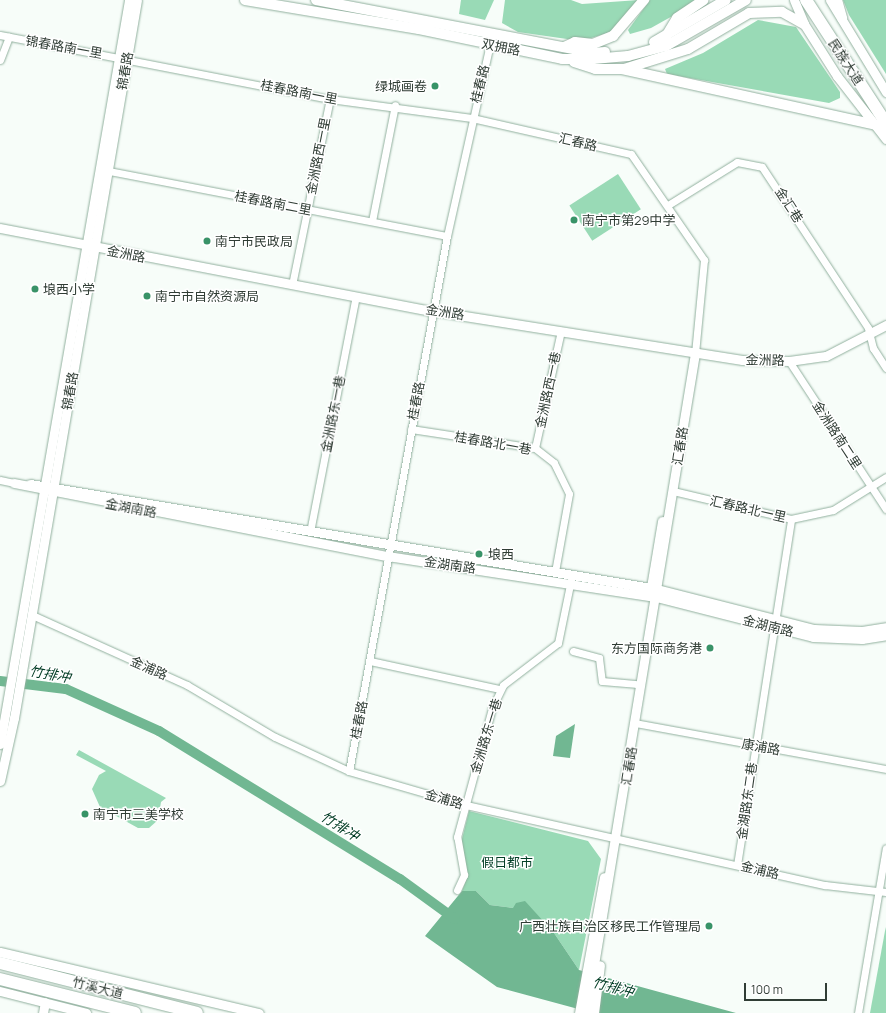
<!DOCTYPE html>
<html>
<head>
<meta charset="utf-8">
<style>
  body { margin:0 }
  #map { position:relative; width:886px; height:1013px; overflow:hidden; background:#f7fdf9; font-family:Manrope,"Noto Sans SC",sans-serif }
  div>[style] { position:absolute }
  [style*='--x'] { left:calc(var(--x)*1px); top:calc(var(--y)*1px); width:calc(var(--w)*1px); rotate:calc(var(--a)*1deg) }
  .green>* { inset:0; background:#99dab6; transform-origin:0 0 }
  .water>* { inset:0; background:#71b792 }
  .river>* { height:10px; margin:-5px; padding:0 5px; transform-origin:5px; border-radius:5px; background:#71b792 }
  .roads { filter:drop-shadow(0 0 1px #91b09e) drop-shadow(0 0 1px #91b09e) }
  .street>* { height:7px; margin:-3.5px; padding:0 3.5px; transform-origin:3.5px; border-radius:3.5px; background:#fff }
  .secondary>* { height:9px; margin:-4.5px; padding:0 4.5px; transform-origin:4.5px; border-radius:4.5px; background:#fff }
  .primary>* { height:10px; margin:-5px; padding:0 5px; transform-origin:5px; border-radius:5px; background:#fff }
  .highway>* { height:12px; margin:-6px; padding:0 6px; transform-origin:6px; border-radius:6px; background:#fff }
  .dots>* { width:11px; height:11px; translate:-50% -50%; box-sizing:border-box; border:2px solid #fff; border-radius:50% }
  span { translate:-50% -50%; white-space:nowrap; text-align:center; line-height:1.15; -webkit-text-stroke:3px #fff; paint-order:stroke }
  .street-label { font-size:13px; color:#303d35 }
  .poi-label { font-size:13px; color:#303d35 }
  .right { translate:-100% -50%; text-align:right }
  .left { translate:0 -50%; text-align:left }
  .park-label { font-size:13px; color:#033f27 }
  .water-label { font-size:14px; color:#003c24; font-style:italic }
  .scale { position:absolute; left:744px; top:983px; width:83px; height:18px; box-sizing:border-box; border:2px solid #303d35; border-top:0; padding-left:5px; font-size:12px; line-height:14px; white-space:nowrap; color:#303d35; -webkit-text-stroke:3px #fff; paint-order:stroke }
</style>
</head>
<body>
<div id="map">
  <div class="green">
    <i style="clip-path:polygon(461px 0,494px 0,485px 20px,459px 14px)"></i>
    <i style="clip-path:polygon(505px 0,571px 0,582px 4px,639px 0,611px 32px,581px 41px,518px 32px,502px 23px)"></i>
    <i style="clip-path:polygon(650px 0,701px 0,651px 28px,630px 34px,628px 30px)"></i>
    <i style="clip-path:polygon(843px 0,886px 0,886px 74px,849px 15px)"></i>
    <i style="clip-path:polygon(758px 20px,796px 27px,840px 92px,840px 98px,829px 103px,667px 74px,665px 69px,703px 53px)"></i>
    <i style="left:618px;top:174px;width:42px;height:58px;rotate:57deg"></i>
    <i style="clip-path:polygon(79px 750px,166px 798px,161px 802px,158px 820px,149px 828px,138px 828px,100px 807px,92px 789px,99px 775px,106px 771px,76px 755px)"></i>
    <i style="clip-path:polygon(469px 811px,588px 841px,601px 859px,579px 970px,554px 933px,513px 908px,490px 905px,476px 891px,462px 891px,467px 877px,461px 843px)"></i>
    <i style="clip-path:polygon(886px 927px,886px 1013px,870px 1013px,885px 931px)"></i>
  </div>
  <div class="water">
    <i style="clip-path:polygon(575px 724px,570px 758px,553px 756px,556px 736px)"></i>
    <i style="clip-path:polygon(462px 891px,476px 891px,490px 905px,513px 908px,516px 903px,525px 901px,554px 933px,579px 970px,736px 1013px,593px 1013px,497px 987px,425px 936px)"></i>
  </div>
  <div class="river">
    <i style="--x:0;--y:681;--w:66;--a:6.9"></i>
    <i style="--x:66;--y:689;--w:102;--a:24.3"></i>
    <i style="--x:159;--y:731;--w:283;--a:31.6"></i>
    <i style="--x:400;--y:879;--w:68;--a:36"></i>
  </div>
  <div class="roads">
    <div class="street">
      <i style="--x:0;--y:35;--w:336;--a:11"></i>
      <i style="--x:330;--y:99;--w:143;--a:7.6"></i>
      <i style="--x:472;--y:118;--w:163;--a:12.8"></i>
      <i style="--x:631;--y:154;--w:129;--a:55.4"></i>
      <i style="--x:704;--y:260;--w:93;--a:95.5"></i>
      <i style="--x:0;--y:60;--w:25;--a:-69"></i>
      <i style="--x:104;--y:170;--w:349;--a:10.9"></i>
      <i style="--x:668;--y:205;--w:81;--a:-31.9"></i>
      <i style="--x:737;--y:162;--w:25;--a:11"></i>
      <i style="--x:762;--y:167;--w:193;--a:56.6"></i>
      <i style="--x:868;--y:328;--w:21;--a:76"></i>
      <i style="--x:873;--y:348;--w:24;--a:57"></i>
      <i style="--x:372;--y:221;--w:118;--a:-78.8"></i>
      <i style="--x:292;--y:285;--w:190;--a:-78.5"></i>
      <i style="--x:789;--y:361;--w:177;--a:56.8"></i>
      <i style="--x:411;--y:429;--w:125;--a:8.7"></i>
      <i style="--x:535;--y:448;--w:24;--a:38"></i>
      <i style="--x:554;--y:463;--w:34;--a:64"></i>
      <i style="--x:569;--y:494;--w:79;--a:100.2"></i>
      <i style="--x:535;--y:448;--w:120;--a:-77.5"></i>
      <i style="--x:0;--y:480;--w:14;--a:12"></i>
      <i style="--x:673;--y:491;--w:121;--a:13.3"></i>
      <i style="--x:791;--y:519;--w:43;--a:-12.1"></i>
      <i style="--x:833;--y:510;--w:62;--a:-31.9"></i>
      <i style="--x:310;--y:532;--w:240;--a:-79"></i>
      <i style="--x:32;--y:615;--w:170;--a:24.3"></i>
      <i style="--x:187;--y:685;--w:102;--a:30.6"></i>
      <i style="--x:275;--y:737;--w:81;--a:24.7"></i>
      <i style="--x:349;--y:771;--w:122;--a:16.2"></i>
      <i style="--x:466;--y:805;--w:368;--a:12.6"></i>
      <i style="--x:825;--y:885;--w:61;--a:6.5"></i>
      <i style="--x:573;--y:651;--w:27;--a:15"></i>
      <i style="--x:599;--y:658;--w:23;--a:83"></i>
      <i style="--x:602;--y:681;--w:33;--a:5"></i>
      <i style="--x:370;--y:661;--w:133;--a:12.2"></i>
      <i style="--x:635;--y:723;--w:255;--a:10.4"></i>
      <i style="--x:349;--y:771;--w:544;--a:-79.62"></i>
      <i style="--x:447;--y:236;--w:202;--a:-77.4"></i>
      <i style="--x:737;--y:865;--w:350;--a:-81.1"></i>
      <i style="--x:457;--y:890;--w:17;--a:-65"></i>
      <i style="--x:464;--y:875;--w:39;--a:-100"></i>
      <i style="--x:457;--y:837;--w:134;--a:-74.8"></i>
      <i style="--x:492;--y:708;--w:25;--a:-64"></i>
      <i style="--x:503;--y:685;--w:69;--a:-37.4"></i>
      <i style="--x:558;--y:643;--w:69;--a:-78.4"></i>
      <i style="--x:858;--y:1013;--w:167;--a:-80.4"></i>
    </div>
    <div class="secondary">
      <i style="--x:794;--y:0;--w:26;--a:67"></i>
      <i style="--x:804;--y:24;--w:62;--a:57.6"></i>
      <i style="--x:837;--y:76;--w:80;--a:52.1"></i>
      <i style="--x:830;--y:0;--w:108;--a:58.7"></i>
      <i style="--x:0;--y:228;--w:441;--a:10.9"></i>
      <i style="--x:433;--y:311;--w:313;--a:9"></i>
      <i style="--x:742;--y:360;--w:47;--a:1.2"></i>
      <i style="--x:789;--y:361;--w:37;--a:-8"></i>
      <i style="--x:826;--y:356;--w:68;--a:-27.3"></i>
      <i style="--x:14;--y:483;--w:380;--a:11.1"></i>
      <i style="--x:387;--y:556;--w:272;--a:8.7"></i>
      <i style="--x:656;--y:597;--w:162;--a:14.3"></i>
      <i style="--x:813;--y:637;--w:49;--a:2.3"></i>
      <i style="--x:862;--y:639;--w:24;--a:-9"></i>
      <i style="--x:30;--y:484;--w:636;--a:9.51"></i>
      <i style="--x:657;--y:589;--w:162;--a:14.3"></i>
      <i style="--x:814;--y:629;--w:48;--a:2.4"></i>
      <i style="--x:862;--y:631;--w:24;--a:-9"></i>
      <i style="--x:650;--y:593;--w:73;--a:-80.5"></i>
      <i style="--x:0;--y:744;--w:755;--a:-80.16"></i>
      <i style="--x:0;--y:781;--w:65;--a:-77.5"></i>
      <i style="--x:14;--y:718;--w:728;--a:-80.28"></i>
      <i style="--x:0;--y:952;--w:266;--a:13.3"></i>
      <i style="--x:0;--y:991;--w:89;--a:14.3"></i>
      <i style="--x:43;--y:1013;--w:11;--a:-80"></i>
      <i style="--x:579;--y:1013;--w:138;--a:-79.6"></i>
      <i style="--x:586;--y:1013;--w:669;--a:-80.62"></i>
      <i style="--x:594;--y:1013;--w:48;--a:-82.9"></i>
    </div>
    <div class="primary">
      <i style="--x:245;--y:0;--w:176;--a:9.5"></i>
      <i style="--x:419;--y:29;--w:146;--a:11.8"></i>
      <i style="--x:562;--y:59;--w:31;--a:0"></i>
      <i style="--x:593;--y:59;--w:35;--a:-5"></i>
      <i style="--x:628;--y:56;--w:39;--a:-15"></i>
      <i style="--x:666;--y:46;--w:92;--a:-29.9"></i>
      <i style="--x:316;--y:0;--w:282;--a:10.8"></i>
      <i style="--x:593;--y:53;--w:12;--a:-5"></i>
      <i style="--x:837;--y:0;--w:19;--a:74"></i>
      <i style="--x:665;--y:38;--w:23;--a:-59"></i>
      <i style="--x:677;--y:18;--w:32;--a:-34"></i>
      <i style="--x:654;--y:42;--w:83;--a:-30.3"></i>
      <i style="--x:564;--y:47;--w:12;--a:-24"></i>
      <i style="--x:575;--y:42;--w:18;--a:6"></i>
      <i style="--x:593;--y:44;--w:22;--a:-22"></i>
      <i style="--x:613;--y:36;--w:48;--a:-49.3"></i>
      <i style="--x:574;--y:62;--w:22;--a:18"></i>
      <i style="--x:595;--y:69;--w:27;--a:0"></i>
      <i style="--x:622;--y:69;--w:261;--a:12.4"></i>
      <i style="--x:877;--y:125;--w:11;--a:38"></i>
      <i style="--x:624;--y:69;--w:67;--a:-17.4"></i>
      <i style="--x:688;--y:49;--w:71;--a:-30.5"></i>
      <i style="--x:749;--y:13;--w:33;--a:-2"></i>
      <i style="--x:782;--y:12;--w:25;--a:29"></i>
    </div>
    <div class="highway">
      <i style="--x:806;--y:0;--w:147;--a:57"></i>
      <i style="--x:0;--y:963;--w:203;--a:14.2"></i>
      <i style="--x:0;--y:979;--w:139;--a:14.1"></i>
    </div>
  </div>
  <div class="dots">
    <i style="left:435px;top:86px;background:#399368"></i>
    <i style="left:574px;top:220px;background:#399368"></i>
    <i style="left:207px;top:241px;background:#399368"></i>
    <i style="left:35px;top:289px;background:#399368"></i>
    <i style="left:147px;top:296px;background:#399368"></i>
    <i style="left:479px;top:554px;background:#399368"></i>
    <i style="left:710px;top:648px;background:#399368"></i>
    <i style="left:85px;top:814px;background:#399368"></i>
    <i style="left:709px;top:926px;background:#399368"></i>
  </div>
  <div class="street-label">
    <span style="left:64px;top:47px;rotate:10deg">锦春路南一里</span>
    <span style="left:501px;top:47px;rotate:11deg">双拥路</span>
    <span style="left:846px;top:62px;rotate:57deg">民族大道</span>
    <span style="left:125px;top:71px;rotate:-80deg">锦春路</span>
    <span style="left:480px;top:84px;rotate:-76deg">桂春路</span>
    <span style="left:299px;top:92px;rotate:11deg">桂春路南一里</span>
    <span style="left:578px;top:142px;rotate:13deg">汇春路</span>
    <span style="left:318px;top:156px;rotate:-79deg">金洲路西一里</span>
    <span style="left:273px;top:203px;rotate:11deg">桂春路南二里</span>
    <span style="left:789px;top:205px;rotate:57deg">金汇巷</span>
    <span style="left:126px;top:254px;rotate:11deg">金洲路</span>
    <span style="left:445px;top:312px;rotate:9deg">金洲路</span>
    <span style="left:765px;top:360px;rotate:1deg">金洲路</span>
    <span style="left:548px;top:390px;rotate:-78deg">金洲路西一巷</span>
    <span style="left:70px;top:391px;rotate:-80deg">锦春路</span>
    <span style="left:416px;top:401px;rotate:-79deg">桂春路</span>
    <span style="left:333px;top:414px;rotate:-79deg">金洲路东一巷</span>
    <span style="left:837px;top:435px;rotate:57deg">金洲路南二里</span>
    <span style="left:493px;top:443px;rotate:10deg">桂春路北一巷</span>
    <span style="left:680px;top:446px;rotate:-81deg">汇春路</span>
    <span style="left:131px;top:508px;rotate:11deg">金湖南路</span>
    <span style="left:748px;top:509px;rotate:13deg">汇春路北一里</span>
    <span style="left:450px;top:565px;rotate:8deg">金湖南路</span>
    <span style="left:768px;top:626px;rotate:14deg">金湖南路</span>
    <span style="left:149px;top:668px;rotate:24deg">金浦路</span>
    <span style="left:359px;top:720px;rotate:-79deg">桂春路</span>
    <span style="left:486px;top:736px;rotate:-73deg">金洲路东一巷</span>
    <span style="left:761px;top:747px;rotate:10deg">康浦路</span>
    <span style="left:629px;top:766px;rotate:-81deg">汇春路</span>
    <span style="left:444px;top:799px;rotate:16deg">金浦路</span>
    <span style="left:747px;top:801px;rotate:-82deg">金湖路东二巷</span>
    <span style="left:760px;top:870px;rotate:13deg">金浦路</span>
    <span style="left:98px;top:988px;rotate:14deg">竹溪大道</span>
  </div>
  <div class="poi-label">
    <span class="right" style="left:427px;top:86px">绿城画卷</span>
    <span class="left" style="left:582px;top:220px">南宁市第29中学</span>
    <span class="left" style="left:215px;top:241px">南宁市民政局</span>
    <span class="left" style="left:43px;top:289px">埌西小学</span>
    <span class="left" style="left:155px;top:296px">南宁市自然资源局</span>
    <span class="left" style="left:488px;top:554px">埌西</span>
    <span class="right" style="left:702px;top:648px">东方国际商务港</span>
    <span class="left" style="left:93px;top:814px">南宁市三美学校</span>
    <span class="right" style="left:701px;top:926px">广西壮族自治区移民工作管理局</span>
  </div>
  <div class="park-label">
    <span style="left:507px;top:862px">假日都市</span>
  </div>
  <div class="water-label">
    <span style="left:50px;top:674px;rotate:10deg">竹排冲</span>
    <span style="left:340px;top:826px;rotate:32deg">竹排冲</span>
    <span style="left:613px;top:987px;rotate:15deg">竹排冲</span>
  </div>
  <div class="scale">100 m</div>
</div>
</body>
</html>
